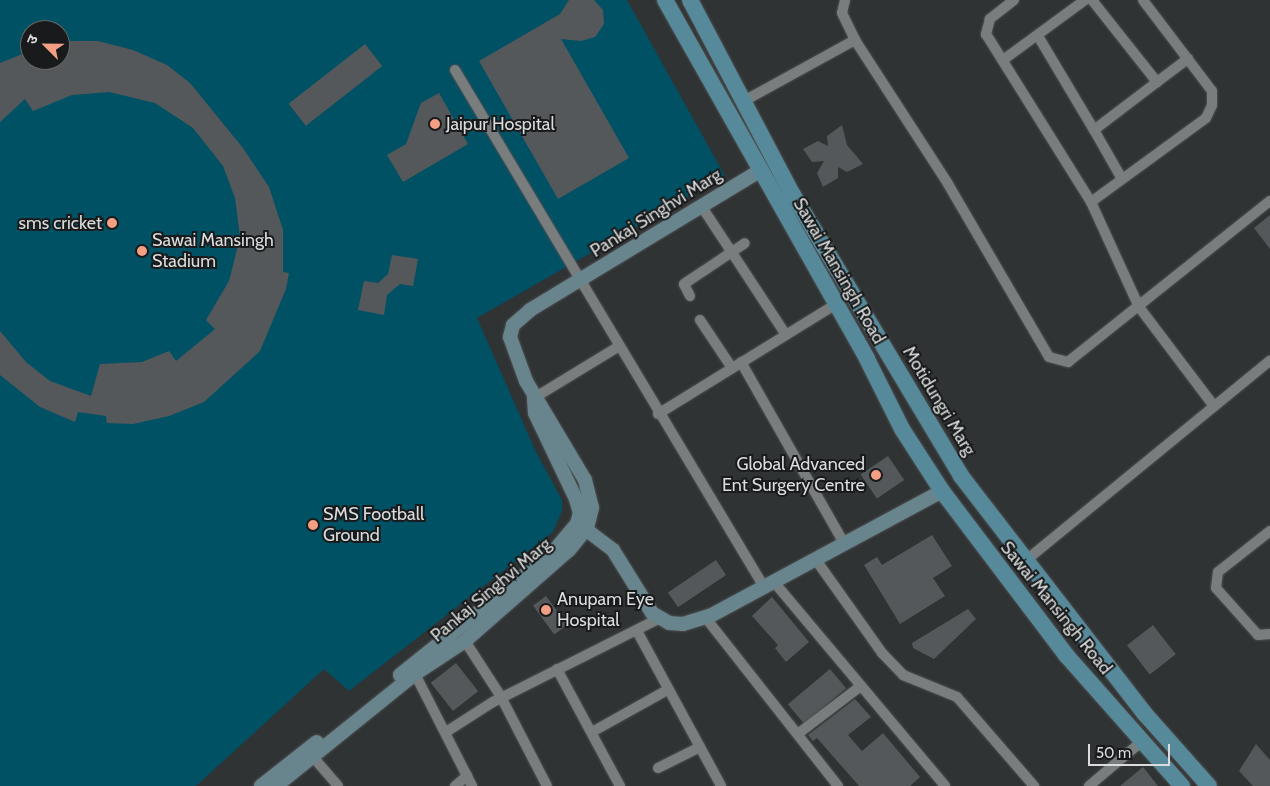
<!DOCTYPE html>
<html>
<head>
<meta charset="utf-8">
<style>
  body { margin:0 }
  #map { position:relative; width:1270px; height:786px; overflow:hidden; background:#303334; font-family:Cabin,"Noto Sans Devanagari",sans-serif }
  div>[style] { position:absolute }
  [style*='--x'] { left:calc(var(--x)*1px); top:calc(var(--y)*1px); width:calc(var(--w)*1px); rotate:calc(var(--a)*1deg) }
  .green>* { inset:0; background:#005164 }
  .building>* { inset:0; background:#55585a; transform-origin:0 0 }
  .roads { filter:drop-shadow(0 0 1px #4e5152) drop-shadow(0 0 1px #4e5152) }
  .street>* { height:10px; margin:-5px; padding:0 5px; transform-origin:5px; border-radius:5px; background:#7a7d7e }
  .secondary>* { height:14px; margin:-7px; padding:0 7px; transform-origin:7px; border-radius:7px; background:#68848c }
  .primary>* { height:16px; margin:-8px; padding:0 8px; transform-origin:8px; border-radius:8px; background:#568a9a }
  .dots>* { width:14px; height:14px; translate:-50% -50%; box-sizing:border-box; border:2px solid #191a1b; border-radius:50% }
  span { translate:-50% -50%; white-space:nowrap; text-align:center; line-height:1.15; -webkit-text-stroke:4px #191a1b; paint-order:stroke }
  .poi-label { font-size:18px; color:#dadcdc }
  .left { translate:0 -50%; text-align:left }
  .right { translate:-100% -50%; text-align:right }
  .street-label { font-size:18px; color:#dadcdc }
  .north { position:absolute; left:20px; top:20px; width:50px; height:50px; box-sizing:border-box; background:#191a1b; border:1px solid #666868; border-radius:50%; rotate:293deg; font-size:14px; font-weight:700; line-height:20px; text-align:center; color:#dadcdc }
  .north::after { content:''; display:block; margin:auto; width:18px; height:22px; background:#f39f83; clip-path:polygon(50% 0,100% 100%,50% 72%,0 100%) }
  .scale { position:absolute; left:1088px; top:744px; width:82px; height:22px; box-sizing:border-box; border:2px solid #dadcdc; border-top:0; padding-left:6px; font-size:15px; line-height:18px; white-space:nowrap; color:#dadcdc; -webkit-text-stroke:4px #191a1b; paint-order:stroke }
</style>
</head>
<body>
<div id="map">
  <div class="green">
    <i style="clip-path:polygon(evenodd,0 0,627px 0,725px 176px,477px 318px,535px 450px,562px 500px,562px 511px,553px 532px,349px 691px,324px 669px,196px 786px,0 786px,0 0,30px 30px,60px 30px,60px 60px,30px 60px,30px 30px)"></i>
  </div>
  <div class="building">
    <i style="clip-path:polygon(569px 0,594px 0,603px 10px,604px 24px,595px 37px,581px 41px,561px 39px,629px 158px,558px 199px,479px 61px,560px 14px)"></i>
    <i style="clip-path:polygon(60px 41px,98px 41px,133px 50px,167px 65px,190px 83px,243px 148px,269px 187px,283px 230px,283px 272px,289px 273px,286px 289px,260px 351px,204px 402px,169px 416px,133px 424px,107px 423px,106px 416px,78px 412px,75px 422px,40px 407px,0 375px,0 331px,26px 362px,50px 381px,91px 396px,100px 364px,142px 362px,169px 351px,176px 361px,215px 329px,206px 320px,229px 281px,240px 237px,235px 198px,223px 166px,193px 128px,155px 103px,109px 92px,72px 95px,33px 111px,25px 99px,0 122px,0 63px,30px 51px,30px 60px,60px 60px)"></i>
    <i style="left:365px;top:44px;width:28px;height:97px;rotate:52deg"></i>
    <i style="clip-path:polygon(439px 93px,468px 144px,403px 182px,387px 155px,406px 144px,421px 103px)"></i>
    <i style="clip-path:polygon(842px 125px,847px 145px,863px 164px,847px 172px,838px 167px,838px 178px,823px 187px,817px 173px,824px 161px,812px 162px,803px 149px,818px 141px,828px 146px,827px 136px)"></i>
    <i style="clip-path:polygon(1270px 215px,1270px 249px,1254px 228px)"></i>
    <i style="clip-path:polygon(392px 255px,418px 259px,413px 286px,400px 284px,387px 295px,384px 315px,358px 310px,364px 281px,378px 283px,388px 274px)"></i>
    <i style="left:888px;top:456px;width:29px;height:33px;rotate:56deg"></i>
    <i style="clip-path:polygon(932px 535px,952px 566px,933px 578px,945px 596px,900px 624px,864px 565px,877px 557px,882px 565px)"></i>
    <i style="left:716px;top:560px;width:18px;height:58px;rotate:56deg"></i>
    <i style="left:546px;top:596px;width:36px;height:16px;rotate:54deg"></i>
    <i style="clip-path:polygon(772px 597px,809px 642px,786px 662px,775px 648px,778px 645px,752px 616px)"></i>
    <i style="clip-path:polygon(968px 609px,976px 619px,934px 659px,913px 648px,912px 643px)"></i>
    <i style="left:1153px;top:625px;width:37px;height:33px;rotate:52deg"></i>
    <i style="left:456px;top:663px;width:36px;height:32px;rotate:52deg"></i>
    <i style="left:830px;top:669px;width:25px;height:55px;rotate:50deg"></i>
    <i style="clip-path:polygon(855px 699px,871px 717px,848px 735px,862px 751px,883px 733px,920px 777px,910px 786px,859px 786px,817px 738px,813px 741px,808px 735px)"></i>
    <i style="clip-path:polygon(1256px 744px,1270px 760px,1270px 786px,1253px 786px,1239px 771px)"></i>
    <i style="clip-path:polygon(1143px 767px,1158px 786px,1120px 786px)"></i>
  </div>
  <div class="roads">
    <div class="street">
      <i style="--x:845;--y:0;--w:13;--a:103"></i>
      <i style="--x:842;--y:13;--w:30;--a:64"></i>
      <i style="--x:855;--y:40;--w:171;--a:57.1"></i>
      <i style="--x:948;--y:184;--w:200;--a:59.7"></i>
      <i style="--x:1049;--y:357;--w:20;--a:15"></i>
      <i style="--x:1068;--y:362;--w:258;--a:-38.6"></i>
      <i style="--x:1014;--y:0;--w:31;--a:142"></i>
      <i style="--x:990;--y:19;--w:16;--a:105"></i>
      <i style="--x:986;--y:34;--w:198;--a:58"></i>
      <i style="--x:1091;--y:202;--w:115;--a:65.4"></i>
      <i style="--x:1139;--y:307;--w:124;--a:52.9"></i>
      <i style="--x:1092;--y:0;--w:105;--a:51.6"></i>
      <i style="--x:1157;--y:82;--w:39;--a:-37"></i>
      <i style="--x:1038;--y:36;--w:109;--a:59.2"></i>
      <i style="--x:1003;--y:60;--w:102;--a:-36.2"></i>
      <i style="--x:455;--y:70;--w:602;--a:59.13"></i>
      <i style="--x:744;--y:101;--w:127;--a:-28.8"></i>
      <i style="--x:1122;--y:179;--w:56;--a:-119.7"></i>
      <i style="--x:1094;--y:130;--w:79;--a:-37.3"></i>
      <i style="--x:1091;--y:202;--w:142;--a:-36.1"></i>
      <i style="--x:1206;--y:118;--w:14;--a:-65"></i>
      <i style="--x:1212;--y:105;--w:14;--a:-90"></i>
      <i style="--x:1212;--y:91;--w:114;--a:-127.2"></i>
      <i style="--x:702;--y:207;--w:153;--a:56.7"></i>
      <i style="--x:690;--y:296;--w:13;--a:-117"></i>
      <i style="--x:684;--y:284;--w:73;--a:-33.9"></i>
      <i style="--x:700;--y:320;--w:58;--a:56.3"></i>
      <i style="--x:741;--y:362;--w:210;--a:60.4"></i>
      <i style="--x:534;--y:398;--w:98;--a:-31.3"></i>
      <i style="--x:658;--y:414;--w:209;--a:-31.7"></i>
      <i style="--x:1270;--y:531;--w:66;--a:141.7"></i>
      <i style="--x:1218;--y:572;--w:16;--a:97"></i>
      <i style="--x:1216;--y:588;--w:63;--a:48.2"></i>
      <i style="--x:1258;--y:635;--w:12;--a:-5"></i>
      <i style="--x:816;--y:560;--w:114;--a:54.6"></i>
      <i style="--x:882;--y:653;--w:30;--a:46"></i>
      <i style="--x:903;--y:675;--w:58;--a:22.2"></i>
      <i style="--x:957;--y:697;--w:118;--a:49.1"></i>
      <i style="--x:1024;--y:562;--w:318;--a:-39.3"></i>
      <i style="--x:774;--y:582;--w:266;--a:50"></i>
      <i style="--x:705;--y:617;--w:215;--a:51.8"></i>
      <i style="--x:637;--y:631;--w:176;--a:61.5"></i>
      <i style="--x:465;--y:641;--w:64;--a:57.1"></i>
      <i style="--x:500;--y:695;--w:102;--a:62.7"></i>
      <i style="--x:557;--y:669;--w:133;--a:61.7"></i>
      <i style="--x:415;--y:674;--w:126;--a:63"></i>
      <i style="--x:446;--y:732;--w:56;--a:-32.6"></i>
      <i style="--x:493;--y:702;--w:187;--a:-26.7"></i>
      <i style="--x:592;--y:732;--w:86;--a:-29.2"></i>
      <i style="--x:799;--y:733;--w:78;--a:-37.2"></i>
      <i style="--x:313;--y:757;--w:38;--a:49"></i>
      <i style="--x:658;--y:768;--w:47;--a:-26.6"></i>
      <i style="--x:455;--y:786;--w:16;--a:-40"></i>
      <i style="--x:1089;--y:786;--w:68;--a:-40.2"></i>
    </div>
    <div class="secondary">
      <i style="--x:580;--y:525;--w:41;--a:37.1"></i>
      <i style="--x:613;--y:550;--w:74;--a:58.2"></i>
      <i style="--x:652;--y:613;--w:20;--a:30"></i>
      <i style="--x:669;--y:623;--w:14;--a:4"></i>
      <i style="--x:683;--y:624;--w:28;--a:-17"></i>
      <i style="--x:710;--y:616;--w:264;--a:-28.3"></i>
      <i style="--x:400;--y:675;--w:198;--a:-38.8"></i>
      <i style="--x:554;--y:551;--w:35;--a:-50"></i>
      <i style="--x:577;--y:524;--w:11;--a:-75"></i>
      <i style="--x:580;--y:513;--w:15;--a:-106"></i>
      <i style="--x:576;--y:499;--w:95;--a:-115.5"></i>
      <i style="--x:535;--y:413;--w:15;--a:-94"></i>
      <i style="--x:261;--y:786;--w:71;--a:-38.2"></i>
      <i style="--x:276;--y:786;--w:179;--a:-38.9"></i>
      <i style="--x:415;--y:674;--w:60;--a:-33.4"></i>
      <i style="--x:465;--y:641;--w:138;--a:-41.2"></i>
      <i style="--x:569;--y:550;--w:28;--a:-51"></i>
      <i style="--x:587;--y:528;--w:21;--a:-76"></i>
      <i style="--x:592;--y:508;--w:29;--a:-104"></i>
      <i style="--x:585;--y:480;--w:115;--a:-120.8"></i>
      <i style="--x:526;--y:381;--w:47;--a:-110"></i>
      <i style="--x:510;--y:337;--w:12;--a:-76"></i>
      <i style="--x:513;--y:325;--w:23;--a:-41"></i>
      <i style="--x:530;--y:310;--w:267;--a:-31.2"></i>
    </div>
    <div class="primary">
      <i style="--x:665;--y:0;--w:412;--a:60.6"></i>
      <i style="--x:867;--y:359;--w:78;--a:63.4"></i>
      <i style="--x:902;--y:429;--w:74;--a:57.2"></i>
      <i style="--x:942;--y:491;--w:206;--a:52.9"></i>
      <i style="--x:1066;--y:655;--w:175;--a:48.5"></i>
      <i style="--x:690;--y:0;--w:221;--a:62.2"></i>
      <i style="--x:793;--y:195;--w:327;--a:59.1"></i>
      <i style="--x:961;--y:476;--w:301;--a:52.3"></i>
      <i style="--x:1145;--y:714;--w:96;--a:48.4"></i>
    </div>
  </div>
  <div class="dots">
    <i style="left:435px;top:124px;background:#f39f83"></i>
    <i style="left:112px;top:223px;background:#f39f83"></i>
    <i style="left:142px;top:251px;background:#f39f83"></i>
    <i style="left:876px;top:475px;background:#f39f83"></i>
    <i style="left:313px;top:525px;background:#f39f83"></i>
    <i style="left:546px;top:610px;background:#f39f83"></i>
  </div>
  <div class="poi-label">
    <span class="left" style="left:446px;top:124px">Jaipur Hospital</span>
    <span class="right" style="left:102px;top:223px">sms cricket</span>
    <span class="left" style="left:152px;top:251px">Sawai Mansingh<br>Stadium</span>
    <span class="right" style="left:865px;top:475px">Global Advanced<br>Ent Surgery Centre</span>
    <span class="left" style="left:323px;top:525px">SMS Football<br>Ground</span>
    <span class="left" style="left:557px;top:610px">Anupam Eye<br>Hospital</span>
  </div>
  <div class="street-label">
    <span style="left:656px;top:213px;rotate:-32deg">Pankaj Singhvi Marg</span>
    <span style="left:839px;top:271px;rotate:60deg">Sawai Mansingh Road</span>
    <span style="left:939px;top:401px;rotate:59deg">Motidungri Marg</span>
    <span style="left:491px;top:590px;rotate:-40deg">Pankaj Singhvi Marg</span>
    <span style="left:1056px;top:608px;rotate:51deg">Sawai Mansingh Road</span>
  </div>
  <div class="north">उ</div>
  <div class="scale">50 m</div>
</div>
</body>
</html>
